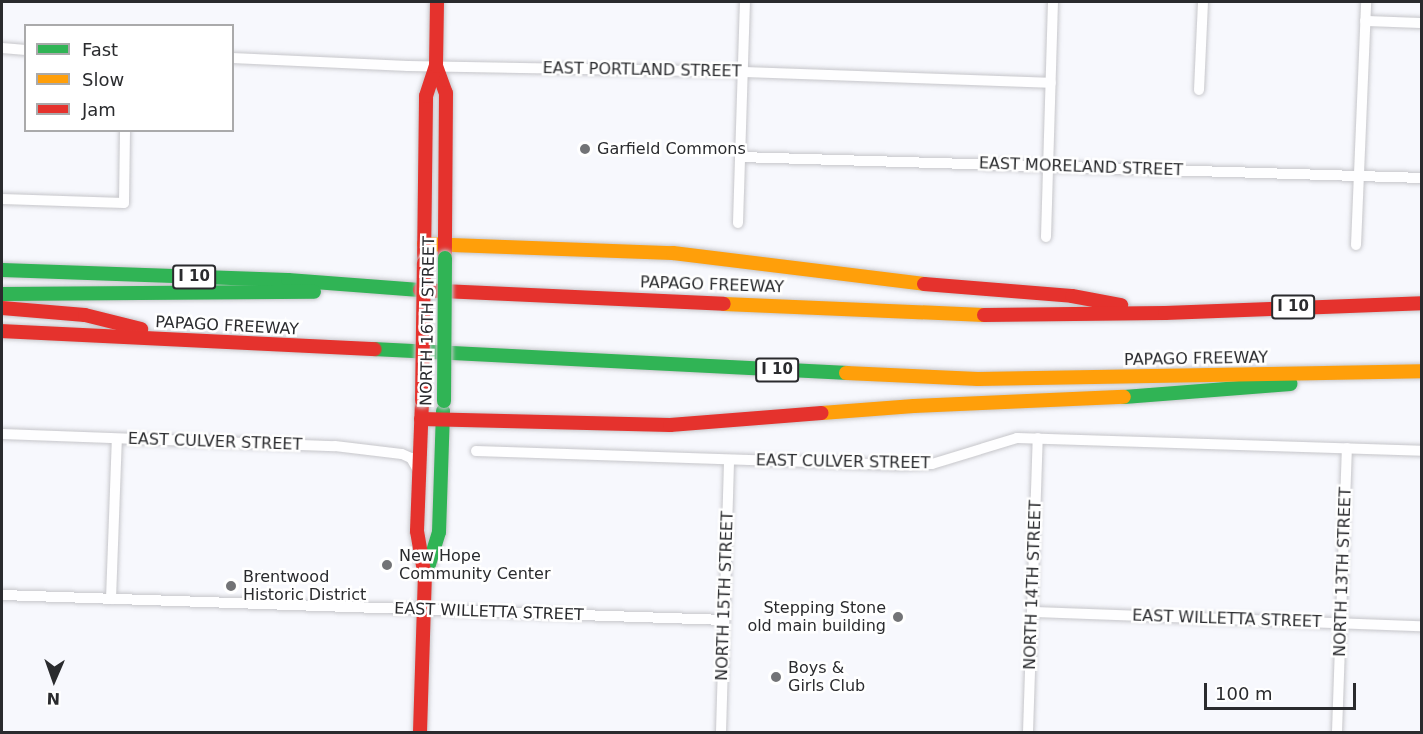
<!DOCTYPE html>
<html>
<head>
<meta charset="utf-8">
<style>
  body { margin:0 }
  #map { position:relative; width:1423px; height:734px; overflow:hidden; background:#f7f8fd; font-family:"DejaVu Sans",sans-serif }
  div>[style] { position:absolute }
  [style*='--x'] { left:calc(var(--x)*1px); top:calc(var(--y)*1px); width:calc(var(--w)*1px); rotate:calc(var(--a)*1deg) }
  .roads { filter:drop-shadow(0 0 2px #c6c6ca) drop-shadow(0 0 2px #c6c6ca) }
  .street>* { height:10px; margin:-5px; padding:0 5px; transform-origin:5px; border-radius:5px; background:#fefeff }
  .fast>* { height:14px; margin:-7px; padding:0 7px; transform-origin:7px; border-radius:7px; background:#30b455 }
  .slow>* { height:14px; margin:-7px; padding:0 7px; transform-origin:7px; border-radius:7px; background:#ff9f0a }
  .jam>* { height:14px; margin:-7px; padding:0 7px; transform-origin:7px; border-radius:7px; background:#e5322d }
  .bridges { filter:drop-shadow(0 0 2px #c6c6ca) drop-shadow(0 0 2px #c6c6ca) }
  .fast-bridge>* { height:14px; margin:-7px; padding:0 7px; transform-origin:7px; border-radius:7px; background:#30b455 }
  .jam-bridge>* { height:14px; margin:-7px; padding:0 7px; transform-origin:7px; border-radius:7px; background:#e5322d }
  .dots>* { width:16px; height:16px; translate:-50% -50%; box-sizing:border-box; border:3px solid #fff; border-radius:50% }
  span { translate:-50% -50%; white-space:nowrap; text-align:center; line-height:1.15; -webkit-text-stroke:5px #fff; paint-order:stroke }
  .shield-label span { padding:2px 4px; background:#fff; border:2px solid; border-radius:4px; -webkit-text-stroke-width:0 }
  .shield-label { font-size:15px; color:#2a2b2e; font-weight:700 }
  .street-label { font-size:16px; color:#2a2b2e }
  .poi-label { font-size:16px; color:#2a2b2e }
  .left { translate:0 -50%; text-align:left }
  .right { translate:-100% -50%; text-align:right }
  .frame { position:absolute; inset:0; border:3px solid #2a2b2e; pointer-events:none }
  .legend { position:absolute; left:24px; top:24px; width:210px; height:108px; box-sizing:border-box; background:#fff; border:2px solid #aaaaab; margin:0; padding:8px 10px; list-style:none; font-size:18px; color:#2a2b2e }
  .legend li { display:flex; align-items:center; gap:12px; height:30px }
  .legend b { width:30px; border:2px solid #aaaaab }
  .north { position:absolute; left:24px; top:650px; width:60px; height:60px; -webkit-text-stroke:4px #fff; paint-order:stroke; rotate:182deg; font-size:16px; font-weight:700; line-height:24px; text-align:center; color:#2a2b2e }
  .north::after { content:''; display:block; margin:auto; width:21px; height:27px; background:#2a2b2e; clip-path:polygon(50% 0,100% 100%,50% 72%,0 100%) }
  .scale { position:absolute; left:1204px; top:683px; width:152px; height:27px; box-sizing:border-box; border:3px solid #2a2b2e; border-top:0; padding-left:8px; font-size:18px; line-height:21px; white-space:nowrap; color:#2a2b2e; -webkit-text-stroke:4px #fff; paint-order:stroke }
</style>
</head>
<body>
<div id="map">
  <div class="roads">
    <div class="street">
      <i style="--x:1365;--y:21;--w:57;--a:2"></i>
      <i style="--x:2;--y:48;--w:24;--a:5"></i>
      <i style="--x:232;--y:58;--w:176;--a:2.6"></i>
      <i style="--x:408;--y:66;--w:334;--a:1"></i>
      <i style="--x:742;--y:72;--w:309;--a:2"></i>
      <i style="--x:1199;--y:90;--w:88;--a:-87.4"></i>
      <i style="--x:740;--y:157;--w:682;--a:1.76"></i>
      <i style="--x:2;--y:199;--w:122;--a:1.9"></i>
      <i style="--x:124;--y:203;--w:73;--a:-89.2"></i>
      <i style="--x:738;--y:223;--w:221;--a:-88.2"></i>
      <i style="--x:1046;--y:237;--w:235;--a:-88.3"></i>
      <i style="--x:1356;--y:245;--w:243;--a:-87.6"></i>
      <i style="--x:2;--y:434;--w:333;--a:2.1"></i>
      <i style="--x:335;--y:446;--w:67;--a:6.8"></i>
      <i style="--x:402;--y:454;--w:10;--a:24"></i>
      <i style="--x:411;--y:458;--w:16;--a:60"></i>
      <i style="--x:476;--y:451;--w:425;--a:1.9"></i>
      <i style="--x:901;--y:465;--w:31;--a:-2"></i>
      <i style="--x:932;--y:464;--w:89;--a:-17"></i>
      <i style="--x:1017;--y:438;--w:405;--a:1.8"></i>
      <i style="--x:2;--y:595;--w:722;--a:1.98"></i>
      <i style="--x:111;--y:599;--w:160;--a:-87.9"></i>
      <i style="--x:1033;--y:612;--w:389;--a:2.1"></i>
      <i style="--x:721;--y:732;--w:272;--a:-88.3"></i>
      <i style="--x:1028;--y:732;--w:294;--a:-88.1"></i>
      <i style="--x:1337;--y:732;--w:284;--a:-88"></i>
    </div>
    <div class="fast">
      <i style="--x:2;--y:270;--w:286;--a:2"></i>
      <i style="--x:288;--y:280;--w:132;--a:4.3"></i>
      <i style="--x:2;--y:294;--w:312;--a:-0.4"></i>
      <i style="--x:375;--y:349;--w:472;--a:2.9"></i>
      <i style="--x:1124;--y:397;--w:167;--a:-4.5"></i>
      <i style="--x:426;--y:574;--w:44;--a:-72.8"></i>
      <i style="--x:439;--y:532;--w:121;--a:-88.1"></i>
    </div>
    <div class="slow">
      <i style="--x:424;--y:244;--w:249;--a:2.1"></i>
      <i style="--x:673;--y:253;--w:253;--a:7"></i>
      <i style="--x:724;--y:304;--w:260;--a:2.4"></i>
      <i style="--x:846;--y:373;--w:132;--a:2.6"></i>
      <i style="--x:978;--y:379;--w:444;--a:-1"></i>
      <i style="--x:822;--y:413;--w:92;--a:-4.4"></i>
      <i style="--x:914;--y:406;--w:210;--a:-2.5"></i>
    </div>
    <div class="jam">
      <i style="--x:436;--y:66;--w:29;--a:70"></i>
      <i style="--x:446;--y:93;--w:162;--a:90.4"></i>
      <i style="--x:424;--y:263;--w:167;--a:-89.3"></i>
      <i style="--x:426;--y:96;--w:32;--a:-72"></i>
      <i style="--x:436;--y:66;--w:64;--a:-89.1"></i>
      <i style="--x:924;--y:284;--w:148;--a:4.6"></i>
      <i style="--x:1072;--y:296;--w:50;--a:10.4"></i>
      <i style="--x:420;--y:290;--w:304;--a:2.6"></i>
      <i style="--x:2;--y:308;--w:83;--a:4.8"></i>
      <i style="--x:85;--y:315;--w:58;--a:14"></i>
      <i style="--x:984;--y:315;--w:181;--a:-0.6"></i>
      <i style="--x:1165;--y:313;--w:257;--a:-2.2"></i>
      <i style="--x:2;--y:331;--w:373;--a:2.8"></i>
      <i style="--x:421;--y:419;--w:249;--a:1.4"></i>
      <i style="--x:670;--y:425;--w:152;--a:-4.5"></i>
      <i style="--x:420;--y:732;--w:155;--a:-88.2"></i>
      <i style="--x:425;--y:577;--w:47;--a:-99.9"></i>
      <i style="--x:417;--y:531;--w:131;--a:-87.8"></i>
    </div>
  </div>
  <div class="bridges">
    <div class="fast-bridge">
      <i style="--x:444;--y:401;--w:143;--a:-89.6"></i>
    </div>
    <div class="jam-bridge">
      <i style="--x:422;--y:400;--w:137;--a:-89.2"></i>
    </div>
  </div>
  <div class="dots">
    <i style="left:585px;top:149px;background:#727376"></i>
    <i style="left:387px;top:565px;background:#727376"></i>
    <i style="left:231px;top:586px;background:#727376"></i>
    <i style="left:898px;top:617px;background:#727376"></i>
    <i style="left:776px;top:677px;background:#727376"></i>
  </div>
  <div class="shield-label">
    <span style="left:194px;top:277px">I 10</span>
    <span style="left:1293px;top:307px">I 10</span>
    <span style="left:777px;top:370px">I 10</span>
  </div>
  <div class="street-label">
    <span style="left:642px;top:70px;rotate:1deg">EAST PORTLAND STREET</span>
    <span style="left:1081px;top:167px;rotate:2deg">EAST MORELAND STREET</span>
    <span style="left:712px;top:285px;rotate:2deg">PAPAGO FREEWAY</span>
    <span style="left:428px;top:321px;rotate:-89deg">NORTH 16TH STREET</span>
    <span style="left:227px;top:326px;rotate:3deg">PAPAGO FREEWAY</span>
    <span style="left:1196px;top:359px;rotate:-1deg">PAPAGO FREEWAY</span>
    <span style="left:215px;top:442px;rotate:2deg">EAST CULVER STREET</span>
    <span style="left:843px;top:462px;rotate:1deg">EAST CULVER STREET</span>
    <span style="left:1343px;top:572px;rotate:-88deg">NORTH 13TH STREET</span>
    <span style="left:1033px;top:585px;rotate:-88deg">NORTH 14TH STREET</span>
    <span style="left:725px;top:596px;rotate:-88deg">NORTH 15TH STREET</span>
    <span style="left:489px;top:612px;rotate:2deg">EAST WILLETTA STREET</span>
    <span style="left:1227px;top:619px;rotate:2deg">EAST WILLETTA STREET</span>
  </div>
  <div class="poi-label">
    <span class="left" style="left:597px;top:149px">Garfield Commons</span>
    <span class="left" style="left:399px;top:565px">New Hope<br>Community Center</span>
    <span class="left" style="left:243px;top:586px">Brentwood<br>Historic District</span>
    <span class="right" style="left:886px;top:617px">Stepping Stone<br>old main building</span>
    <span class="left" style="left:788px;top:677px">Boys &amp;<br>Girls Club</span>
  </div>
  <div class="frame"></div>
  <ul class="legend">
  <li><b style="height:8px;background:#30b455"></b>Fast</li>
  <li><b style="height:8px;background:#ff9f0a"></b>Slow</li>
  <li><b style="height:8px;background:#e5322d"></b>Jam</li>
  </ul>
  <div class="north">N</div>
  <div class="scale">100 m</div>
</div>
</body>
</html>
